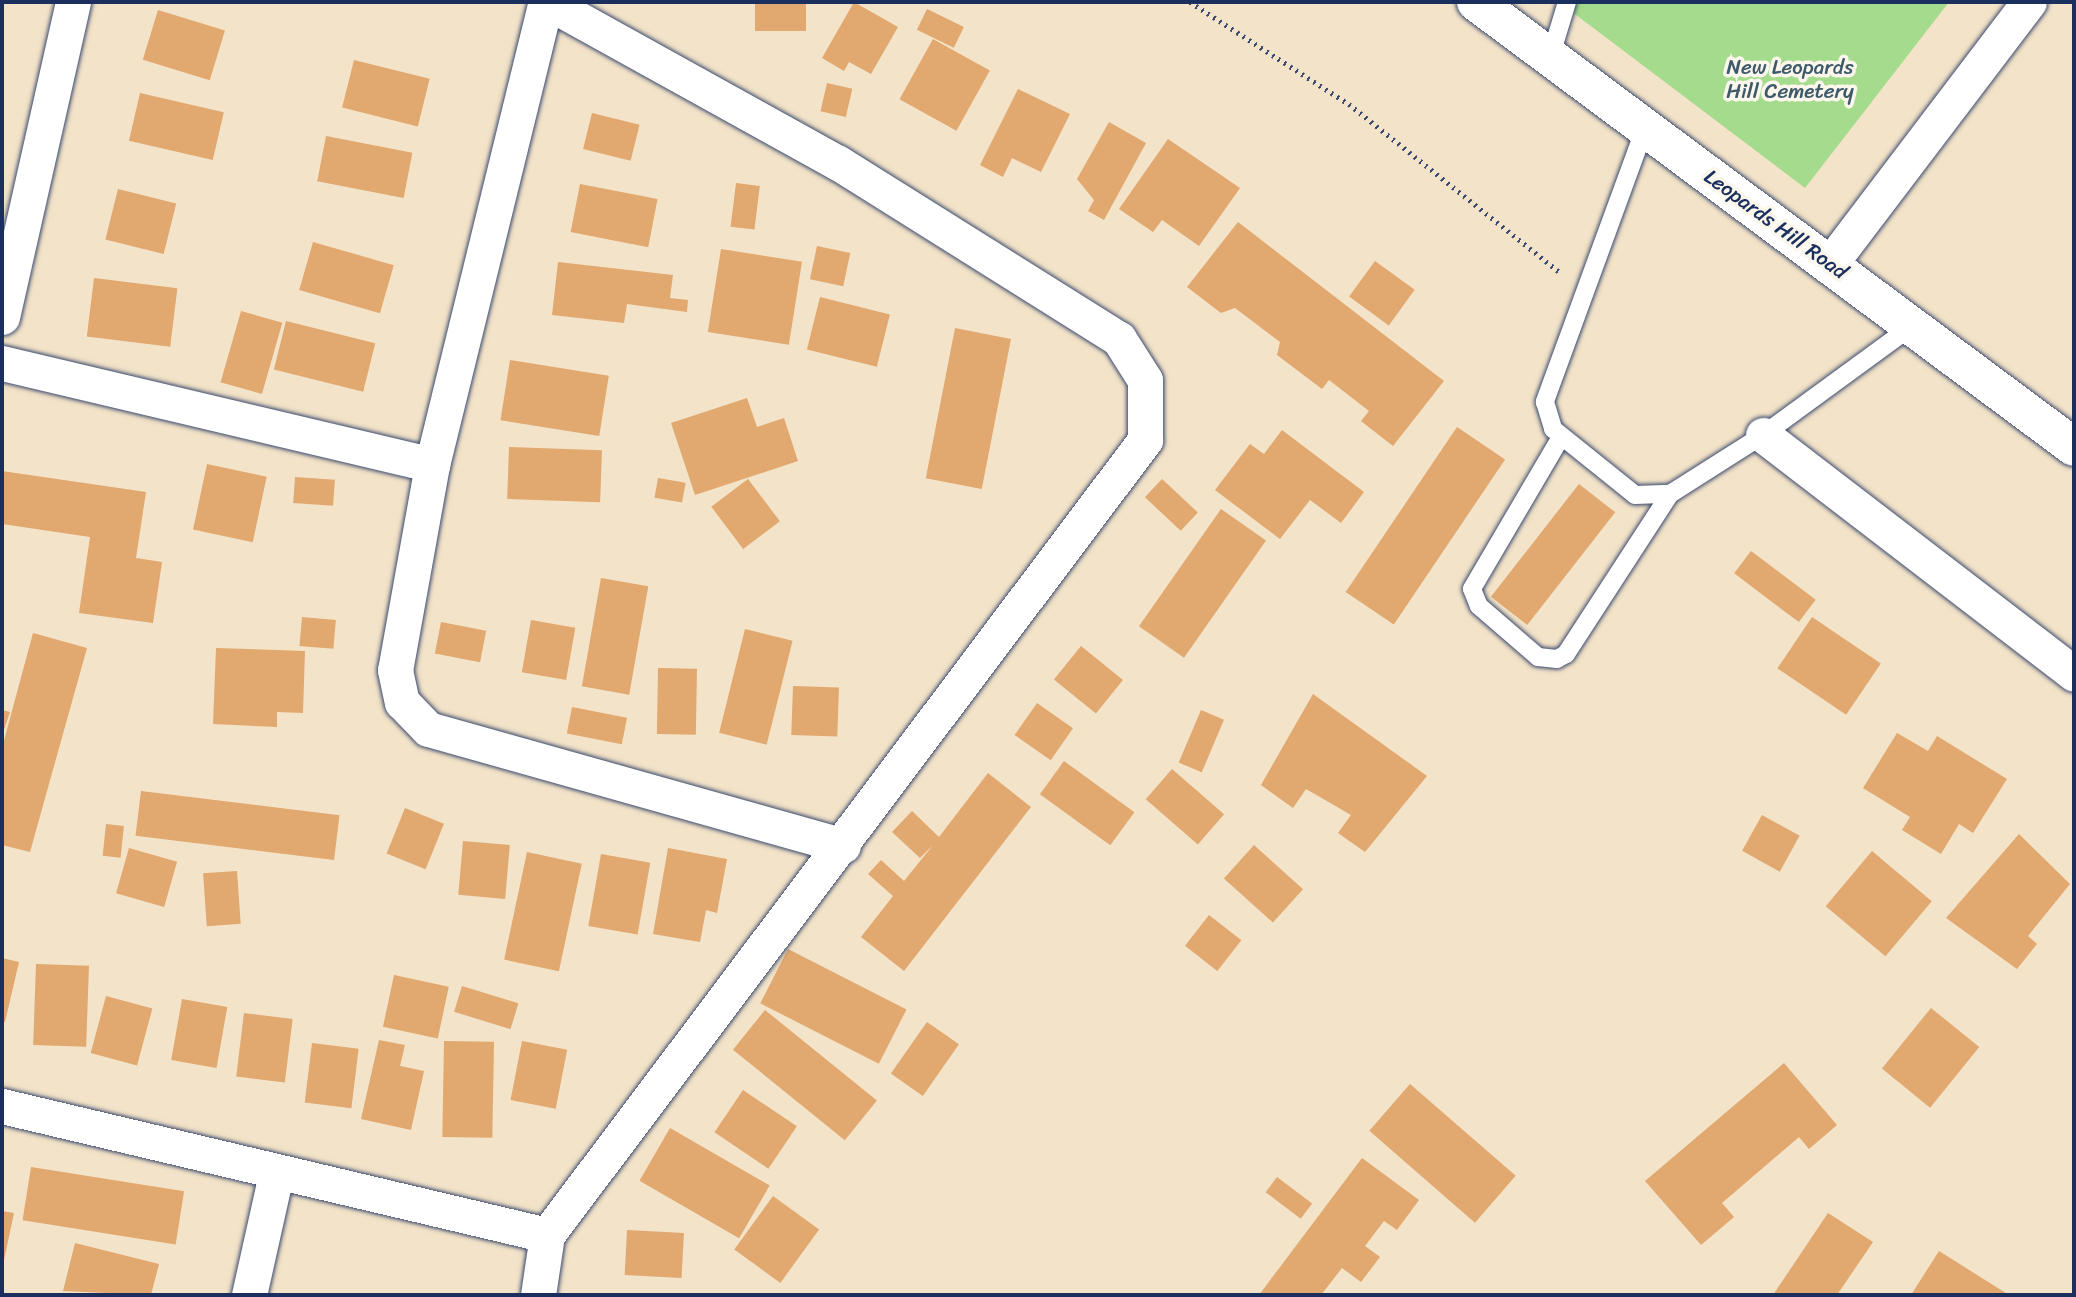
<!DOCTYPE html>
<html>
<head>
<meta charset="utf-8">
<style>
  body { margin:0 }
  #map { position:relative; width:2076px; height:1297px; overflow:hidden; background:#f3e3c8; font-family:Sriracha,sans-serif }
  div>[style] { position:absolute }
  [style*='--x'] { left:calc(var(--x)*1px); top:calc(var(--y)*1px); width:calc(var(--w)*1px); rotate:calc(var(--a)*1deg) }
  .green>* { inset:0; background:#a5db8c }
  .building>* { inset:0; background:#e1a86f; transform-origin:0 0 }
  .path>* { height:4.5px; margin-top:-2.25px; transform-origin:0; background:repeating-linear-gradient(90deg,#3b4a6e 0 2px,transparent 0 7px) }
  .roads { filter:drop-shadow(0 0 2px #3b4a6e) drop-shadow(0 0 2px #3b4a6e) }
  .service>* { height:18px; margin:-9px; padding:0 9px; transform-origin:9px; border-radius:9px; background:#fff }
  .minor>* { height:35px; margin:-17.5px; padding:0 17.5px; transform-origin:17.5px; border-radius:17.5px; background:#fff }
  .secondary>* { height:38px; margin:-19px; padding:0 19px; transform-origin:19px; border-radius:19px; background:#fff }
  span { translate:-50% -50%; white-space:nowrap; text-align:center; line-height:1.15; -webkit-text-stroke:7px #fbf7ec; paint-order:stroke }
  .park-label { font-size:21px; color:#3e5a6a }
  .street-label { font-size:21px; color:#1b2f5e }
  .frame { position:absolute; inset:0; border:4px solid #1b2f5e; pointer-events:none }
</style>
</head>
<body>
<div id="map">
  <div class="green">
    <i style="clip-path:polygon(1559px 2px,1949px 2px,1805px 188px)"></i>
  </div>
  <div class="building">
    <i style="left:755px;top:2px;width:51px;height:29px"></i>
    <i style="clip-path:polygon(854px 2px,898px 27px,871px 74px,849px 62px,844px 71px,822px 58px)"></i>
    <i style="left:927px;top:9px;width:41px;height:23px;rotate:26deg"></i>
    <i style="left:158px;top:10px;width:70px;height:52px;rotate:17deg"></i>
    <i style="left:933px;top:39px;width:65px;height:69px;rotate:29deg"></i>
    <i style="left:354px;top:60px;width:78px;height:49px;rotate:14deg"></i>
    <i style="left:827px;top:83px;width:26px;height:29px;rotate:13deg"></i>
    <i style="clip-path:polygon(1018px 89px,1070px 114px,1041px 172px,1012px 158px,1003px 177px,980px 165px)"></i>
    <i style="left:140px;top:93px;width:86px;height:49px;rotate:13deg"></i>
    <i style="left:592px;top:113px;width:49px;height:37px;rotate:14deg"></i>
    <i style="clip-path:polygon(1109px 122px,1146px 143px,1104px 220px,1088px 211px,1094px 200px,1077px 179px)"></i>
    <i style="left:326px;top:136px;width:88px;height:46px;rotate:11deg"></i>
    <i style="clip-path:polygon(1168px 139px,1240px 188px,1199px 246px,1162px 220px,1153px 232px,1119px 209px)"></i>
    <i style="left:736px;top:183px;width:24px;height:44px;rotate:7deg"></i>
    <i style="left:580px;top:184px;width:79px;height:49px;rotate:11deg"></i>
    <i style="left:118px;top:189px;width:60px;height:52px;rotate:14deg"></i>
    <i style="clip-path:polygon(1238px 222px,1444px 381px,1393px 446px,1361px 421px,1369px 411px,1329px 380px,1322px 389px,1277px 355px,1280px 342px,1235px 308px,1221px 313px,1187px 287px)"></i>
    <i style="left:313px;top:242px;width:84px;height:50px;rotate:16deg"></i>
    <i style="left:817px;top:246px;width:34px;height:34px;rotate:12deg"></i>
    <i style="left:721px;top:249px;width:82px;height:84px;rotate:9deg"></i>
    <i style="left:1375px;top:261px;width:49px;height:44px;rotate:36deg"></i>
    <i style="clip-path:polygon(558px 262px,673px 275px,670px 298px,688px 300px,687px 312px,627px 304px,624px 323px,552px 315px)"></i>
    <i style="left:94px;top:278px;width:84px;height:59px;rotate:7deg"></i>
    <i style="left:820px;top:297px;width:72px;height:54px;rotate:14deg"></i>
    <i style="left:241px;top:311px;width:43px;height:74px;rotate:16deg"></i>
    <i style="left:286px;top:321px;width:92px;height:50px;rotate:14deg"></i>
    <i style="left:955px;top:328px;width:57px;height:153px;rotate:11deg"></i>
    <i style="left:510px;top:360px;width:100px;height:61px;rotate:9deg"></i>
    <i style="clip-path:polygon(747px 398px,757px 427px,784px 418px,798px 461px,695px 495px,671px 423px)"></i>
    <i style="left:1457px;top:427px;width:58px;height:199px;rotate:34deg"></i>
    <i style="clip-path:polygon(1282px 430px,1364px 492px,1341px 523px,1310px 500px,1280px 539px,1215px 490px,1250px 444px,1264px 454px)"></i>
    <i style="left:509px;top:447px;width:93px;height:52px;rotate:2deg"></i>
    <i style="left:207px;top:464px;width:61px;height:67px;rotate:12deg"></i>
    <i style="clip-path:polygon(2px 471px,146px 492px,136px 558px,162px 562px,153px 623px,79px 613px,90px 537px,2px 524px)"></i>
    <i style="left:295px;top:477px;width:40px;height:26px;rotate:4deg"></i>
    <i style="left:658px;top:478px;width:28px;height:20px;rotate:10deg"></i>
    <i style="left:748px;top:479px;width:53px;height:46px;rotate:53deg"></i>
    <i style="left:1162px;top:479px;width:49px;height:25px;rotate:43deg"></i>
    <i style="left:1579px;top:484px;width:46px;height:143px;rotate:38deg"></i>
    <i style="left:1221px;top:509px;width:55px;height:143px;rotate:35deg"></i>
    <i style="left:1751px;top:551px;width:81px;height:28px;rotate:37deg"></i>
    <i style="left:601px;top:578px;width:48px;height:110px;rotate:10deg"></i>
    <i style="left:302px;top:617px;width:34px;height:29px;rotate:5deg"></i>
    <i style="left:1812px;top:617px;width:83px;height:62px;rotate:34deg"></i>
    <i style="left:531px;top:620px;width:45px;height:53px;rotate:10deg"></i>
    <i style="left:441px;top:622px;width:46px;height:32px;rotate:11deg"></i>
    <i style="left:745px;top:629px;width:49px;height:107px;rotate:14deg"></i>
    <i style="clip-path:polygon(33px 633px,87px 648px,30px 852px,2px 845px,2px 748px)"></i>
    <i style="left:1081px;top:646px;width:54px;height:43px;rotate:39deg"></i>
    <i style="clip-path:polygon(216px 648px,305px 651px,303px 713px,277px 712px,277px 727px,213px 724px)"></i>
    <i style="left:658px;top:668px;width:39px;height:66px;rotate:1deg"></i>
    <i style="left:793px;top:686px;width:46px;height:49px;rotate:2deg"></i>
    <i style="clip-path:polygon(1313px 694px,1427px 776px,1365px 852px,1338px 833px,1351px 815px,1306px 789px,1293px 808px,1261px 785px)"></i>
    <i style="left:1037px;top:703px;width:44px;height:39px;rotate:35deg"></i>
    <i style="left:572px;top:707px;width:56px;height:27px;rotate:11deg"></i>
    <i style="clip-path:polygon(2px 710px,10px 712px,2px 736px)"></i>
    <i style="left:1201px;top:710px;width:25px;height:57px;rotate:23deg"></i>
    <i style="clip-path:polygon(1897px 733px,1928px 751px,1937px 736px,2007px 779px,1973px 833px,1959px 824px,1941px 854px,1902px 830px,1910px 817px,1863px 788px)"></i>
    <i style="left:1064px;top:761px;width:87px;height:41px;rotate:36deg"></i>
    <i style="left:1172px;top:769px;width:69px;height:40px;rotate:41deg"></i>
    <i style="clip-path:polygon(988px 773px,1031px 807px,904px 971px,861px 937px,893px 896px,868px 874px,881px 860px,904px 881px,933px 845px,920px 858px,892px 832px,912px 811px,939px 837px)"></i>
    <i style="left:141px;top:791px;width:200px;height:45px;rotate:7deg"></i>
    <i style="left:405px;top:808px;width:42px;height:49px;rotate:22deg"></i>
    <i style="left:1762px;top:815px;width:43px;height:41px;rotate:29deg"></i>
    <i style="left:106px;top:824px;width:18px;height:32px;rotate:6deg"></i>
    <i style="clip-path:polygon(2019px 834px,2070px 884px,2028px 936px,2037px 944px,2017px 969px,1946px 918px)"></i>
    <i style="left:463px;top:841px;width:47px;height:54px;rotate:5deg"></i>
    <i style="left:1254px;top:845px;width:66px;height:45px;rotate:42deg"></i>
    <i style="left:129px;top:848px;width:50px;height:47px;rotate:16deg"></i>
    <i style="clip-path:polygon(668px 848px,727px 859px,717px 913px,706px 910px,700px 942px,653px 934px)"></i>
    <i style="left:1872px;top:851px;width:78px;height:72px;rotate:40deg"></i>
    <i style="left:527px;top:852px;width:56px;height:110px;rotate:12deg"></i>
    <i style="left:601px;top:854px;width:50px;height:73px;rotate:10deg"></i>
    <i style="left:237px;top:871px;width:53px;height:34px;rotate:86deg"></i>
    <i style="left:1209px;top:915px;width:41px;height:39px;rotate:38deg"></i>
    <i style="left:788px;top:949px;width:133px;height:61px;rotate:27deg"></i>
    <i style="clip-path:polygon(2px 958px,19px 962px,5px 1022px,2px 1021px)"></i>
    <i style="left:36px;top:964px;width:53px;height:81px;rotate:2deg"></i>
    <i style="left:394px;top:975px;width:56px;height:53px;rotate:12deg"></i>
    <i style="left:462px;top:986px;width:59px;height:27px;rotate:17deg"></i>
    <i style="left:106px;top:996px;width:48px;height:59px;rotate:15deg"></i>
    <i style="left:182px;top:999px;width:46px;height:62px;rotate:10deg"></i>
    <i style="left:1931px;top:1008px;width:62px;height:78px;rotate:39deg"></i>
    <i style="left:765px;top:1010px;width:144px;height:51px;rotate:39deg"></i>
    <i style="left:244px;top:1013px;width:49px;height:64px;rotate:7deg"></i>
    <i style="left:927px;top:1022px;width:39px;height:63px;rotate:35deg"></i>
    <i style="clip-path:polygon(379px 1040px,405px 1045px,400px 1066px,424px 1071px,411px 1130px,361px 1119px)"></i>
    <i style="left:444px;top:1041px;width:50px;height:96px;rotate:1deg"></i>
    <i style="left:522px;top:1041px;width:46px;height:60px;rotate:11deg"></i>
    <i style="left:312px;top:1043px;width:47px;height:60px;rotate:7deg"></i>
    <i style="clip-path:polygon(1784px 1063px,1837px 1125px,1809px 1149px,1799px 1137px,1722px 1203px,1734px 1217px,1701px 1245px,1645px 1181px)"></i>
    <i style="left:1410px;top:1084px;width:140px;height:62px;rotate:41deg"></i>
    <i style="left:743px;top:1090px;width:65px;height:51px;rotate:34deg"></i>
    <i style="left:670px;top:1128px;width:115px;height:61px;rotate:30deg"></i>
    <i style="clip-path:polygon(1362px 1158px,1419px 1200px,1397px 1230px,1384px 1221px,1365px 1246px,1380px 1257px,1361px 1282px,1342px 1268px,1321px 1295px,1259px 1295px)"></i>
    <i style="left:31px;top:1167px;width:155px;height:54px;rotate:9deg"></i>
    <i style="left:1277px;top:1177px;width:44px;height:19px;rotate:37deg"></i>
    <i style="left:773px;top:1196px;width:57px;height:66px;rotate:36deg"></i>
    <i style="clip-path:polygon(2px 1211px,14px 1213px,3px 1265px,2px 1265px)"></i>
    <i style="clip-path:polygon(1828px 1213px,1873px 1242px,1837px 1295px,1773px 1295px)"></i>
    <i style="left:627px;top:1230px;width:57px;height:45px;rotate:3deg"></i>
    <i style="clip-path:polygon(75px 1243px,159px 1264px,151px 1295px,63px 1291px)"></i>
    <i style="clip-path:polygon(1939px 1251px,2009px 1295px,1911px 1295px)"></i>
  </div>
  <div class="path">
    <i style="--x:1190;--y:2;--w:189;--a:32.7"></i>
    <i style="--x:1349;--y:104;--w:271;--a:38.6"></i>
  </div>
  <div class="roads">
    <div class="service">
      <i style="--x:1550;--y:58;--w:59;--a:-73.1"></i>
      <i style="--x:1645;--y:128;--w:292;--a:110.1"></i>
      <i style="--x:1545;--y:402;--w:28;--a:73"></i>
      <i style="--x:1553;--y:429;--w:105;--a:38.8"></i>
      <i style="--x:1635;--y:495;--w:35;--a:-2"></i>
      <i style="--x:1670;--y:494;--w:110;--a:-32.4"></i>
      <i style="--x:1763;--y:435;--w:185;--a:-36.2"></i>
      <i style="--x:1561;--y:437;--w:176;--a:120.4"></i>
      <i style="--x:1472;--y:589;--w:18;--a:68"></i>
      <i style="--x:1479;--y:606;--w:78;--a:40.8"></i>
      <i style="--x:1538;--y:657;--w:19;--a:6"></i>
      <i style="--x:1557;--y:659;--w:10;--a:-29"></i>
      <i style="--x:1566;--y:654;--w:191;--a:-57"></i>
    </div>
    <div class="minor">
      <i style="--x:1830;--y:264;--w:329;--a:-52.8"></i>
      <i style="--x:2;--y:317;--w:323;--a:-77.3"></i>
      <i style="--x:2;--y:363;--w:442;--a:13.3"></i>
      <i style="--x:432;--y:465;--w:208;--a:100.2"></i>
      <i style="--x:395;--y:670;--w:33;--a:78"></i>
      <i style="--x:402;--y:702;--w:37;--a:46"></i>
      <i style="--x:428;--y:729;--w:431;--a:15.7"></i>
      <i style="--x:1763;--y:435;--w:392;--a:37.5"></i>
      <i style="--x:432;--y:465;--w:477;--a:-76.2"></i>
      <i style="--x:2;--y:1106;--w:560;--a:13.32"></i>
      <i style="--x:547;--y:1235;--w:995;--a:-53.05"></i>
      <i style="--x:1145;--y:440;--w:60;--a:-90"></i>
      <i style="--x:1145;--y:380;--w:49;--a:-122.4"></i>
      <i style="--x:1119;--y:339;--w:332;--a:-147.9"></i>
      <i style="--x:838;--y:163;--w:333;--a:-151"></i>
      <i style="--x:249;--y:1295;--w:124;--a:-77.4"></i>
      <i style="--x:538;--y:1295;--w:61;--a:-81.5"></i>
    </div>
    <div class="secondary">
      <i style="--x:1476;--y:2;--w:745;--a:36.65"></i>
    </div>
  </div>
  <div class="park-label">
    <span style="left:1790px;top:79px">New Leopards<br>Hill Cemetery</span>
  </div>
  <div class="street-label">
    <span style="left:1776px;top:224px;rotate:36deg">Leopards Hill Road</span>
  </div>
  <div class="frame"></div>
</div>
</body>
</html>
